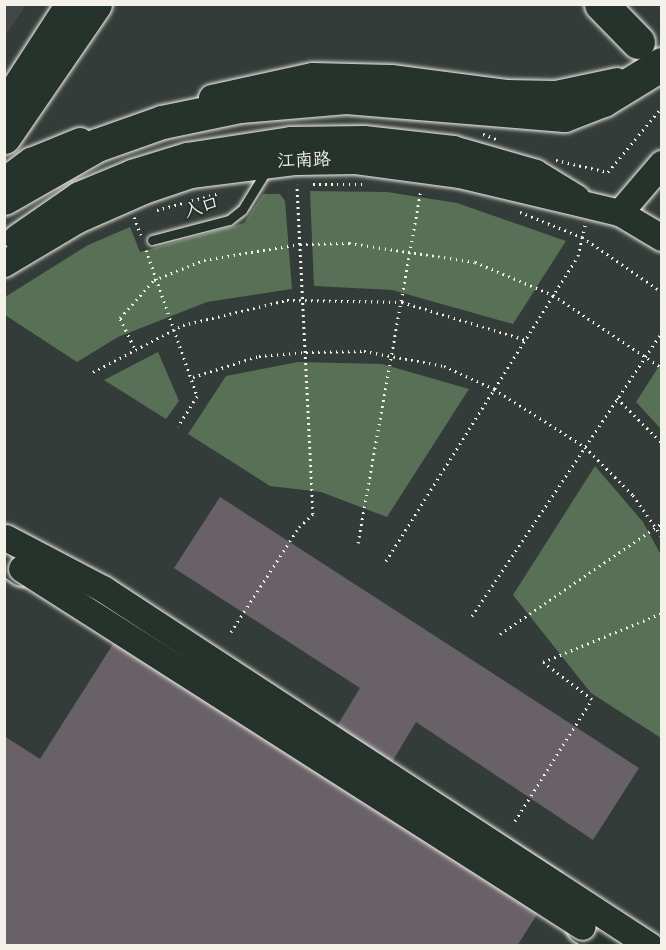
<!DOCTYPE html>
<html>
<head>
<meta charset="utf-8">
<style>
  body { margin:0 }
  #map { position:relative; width:666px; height:950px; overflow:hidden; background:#333c39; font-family:Kalam,"LXGW WenKai TC",sans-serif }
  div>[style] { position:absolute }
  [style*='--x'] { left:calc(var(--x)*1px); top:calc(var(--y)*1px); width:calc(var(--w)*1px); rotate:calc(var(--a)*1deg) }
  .built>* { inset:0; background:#434747 }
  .green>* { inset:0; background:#587055 }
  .building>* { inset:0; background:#696168 }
  .path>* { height:3px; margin-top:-1.5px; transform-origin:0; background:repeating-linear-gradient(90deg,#f4f1e8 0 1.5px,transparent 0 6px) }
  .roads { filter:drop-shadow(0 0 2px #f4f1e8) drop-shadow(0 0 2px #f4f1e8) }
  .lane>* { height:9px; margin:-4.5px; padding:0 4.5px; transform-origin:4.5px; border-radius:4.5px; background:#26332d }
  .secondary>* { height:26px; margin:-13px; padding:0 13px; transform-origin:13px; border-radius:13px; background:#26332d }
  .highway>* { height:33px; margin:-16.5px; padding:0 16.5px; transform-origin:16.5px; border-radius:16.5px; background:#26332d }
  .bridges { filter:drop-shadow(0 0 2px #f4f1e8) drop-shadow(0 0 2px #f4f1e8) }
  .secondary-bridge>* { height:26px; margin:-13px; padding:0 13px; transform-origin:13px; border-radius:13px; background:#26332d }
  span { translate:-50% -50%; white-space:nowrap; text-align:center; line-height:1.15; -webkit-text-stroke:4.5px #26332d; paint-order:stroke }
  .street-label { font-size:18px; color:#f4f1e8 }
  .frame { position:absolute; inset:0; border:6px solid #f4f1e8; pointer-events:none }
</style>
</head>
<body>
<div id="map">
  <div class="built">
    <i style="clip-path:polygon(5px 4px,26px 5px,5px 36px,4px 5px)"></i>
  </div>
  <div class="green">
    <i style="clip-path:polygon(310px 191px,387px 192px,457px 203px,566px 241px,513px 324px,392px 290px,314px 286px)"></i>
    <i style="clip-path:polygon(263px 194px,280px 194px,285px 201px,292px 289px,207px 302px,118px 337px,77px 362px,5px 315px,5px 297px,88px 245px,130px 227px,140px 252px,244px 223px)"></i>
    <i style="clip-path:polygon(158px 352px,179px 401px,166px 419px,104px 380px)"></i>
    <i style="clip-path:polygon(298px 362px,382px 364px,469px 389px,387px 517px,321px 492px,270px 486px,188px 434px,226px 376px)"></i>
    <i style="clip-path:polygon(661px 363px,661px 429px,636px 402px)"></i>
    <i style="clip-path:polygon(595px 466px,643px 522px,661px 555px,661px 738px,591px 693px,513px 595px)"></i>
  </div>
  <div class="building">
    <i style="clip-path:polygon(220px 497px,639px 768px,593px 840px,416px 722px,392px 762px,564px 872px,517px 946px,4px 946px,4px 736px,40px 759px,141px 600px,337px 726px,360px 688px,174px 568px)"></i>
  </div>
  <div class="path">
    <i style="--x:483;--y:134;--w:14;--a:21"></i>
    <i style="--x:556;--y:160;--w:53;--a:13"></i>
    <i style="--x:608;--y:172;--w:85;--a:-50.3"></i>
    <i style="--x:313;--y:184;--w:54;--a:0"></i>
    <i style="--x:157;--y:210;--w:65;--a:-15.1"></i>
    <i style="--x:520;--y:212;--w:67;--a:22"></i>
    <i style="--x:582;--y:237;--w:97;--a:34.5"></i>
    <i style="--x:134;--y:217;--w:19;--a:69"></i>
    <i style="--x:146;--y:250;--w:155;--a:70.7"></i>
    <i style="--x:197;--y:396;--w:36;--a:122"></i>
    <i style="--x:134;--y:347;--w:32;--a:-116"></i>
    <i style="--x:120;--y:318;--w:51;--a:-48.2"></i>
    <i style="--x:154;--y:280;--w:54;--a:-21.8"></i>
    <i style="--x:204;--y:260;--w:97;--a:-9.5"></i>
    <i style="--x:300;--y:244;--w:49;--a:-1.2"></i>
    <i style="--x:349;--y:243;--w:127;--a:8.6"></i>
    <i style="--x:475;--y:262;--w:85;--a:22.9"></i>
    <i style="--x:553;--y:295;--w:131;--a:33.8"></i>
    <i style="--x:93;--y:372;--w:102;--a:-27.6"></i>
    <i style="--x:183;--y:325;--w:107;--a:-13.5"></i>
    <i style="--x:287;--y:300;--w:115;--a:1"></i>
    <i style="--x:402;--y:302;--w:130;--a:17"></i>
    <i style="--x:193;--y:377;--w:69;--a:-17.7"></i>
    <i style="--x:259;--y:356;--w:47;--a:-4.9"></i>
    <i style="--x:306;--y:352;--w:58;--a:-1"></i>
    <i style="--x:364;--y:351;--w:81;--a:10.6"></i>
    <i style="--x:444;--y:366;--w:55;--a:24.7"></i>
    <i style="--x:494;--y:389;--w:108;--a:32.5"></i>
    <i style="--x:585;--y:447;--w:68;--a:45"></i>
    <i style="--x:633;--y:495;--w:51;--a:55.4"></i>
    <i style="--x:617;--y:398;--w:64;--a:45"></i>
    <i style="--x:358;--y:543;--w:359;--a:-79.9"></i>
    <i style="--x:386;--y:561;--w:360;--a:-57.8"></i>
    <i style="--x:578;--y:256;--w:32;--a:-77"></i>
    <i style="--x:472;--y:616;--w:342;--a:-56.2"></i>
    <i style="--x:231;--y:632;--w:125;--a:-57.1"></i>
    <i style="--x:299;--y:527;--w:19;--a:-43"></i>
    <i style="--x:313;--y:514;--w:330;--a:-92.8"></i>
    <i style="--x:500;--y:634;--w:196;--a:-34.4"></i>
    <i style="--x:515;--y:821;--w:144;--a:-57.7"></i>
    <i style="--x:592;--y:699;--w:61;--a:-142.9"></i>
    <i style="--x:543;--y:662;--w:129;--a:-22.4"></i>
  </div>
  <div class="roads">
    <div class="lane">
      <i style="--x:152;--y:240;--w:80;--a:-14.6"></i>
      <i style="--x:229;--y:220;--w:16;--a:-38"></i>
      <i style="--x:242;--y:210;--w:46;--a:-58.4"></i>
    </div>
    <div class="secondary">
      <i style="--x:212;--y:98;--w:103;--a:-12.3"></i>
      <i style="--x:313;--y:76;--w:78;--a:1.5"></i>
      <i style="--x:391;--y:78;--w:116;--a:7.4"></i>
      <i style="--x:506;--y:93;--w:50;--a:1.1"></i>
      <i style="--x:556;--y:94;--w:62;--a:-12"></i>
      <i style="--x:4;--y:104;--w:119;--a:-57"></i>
      <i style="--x:4;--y:181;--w:34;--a:-37"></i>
      <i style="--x:31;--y:161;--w:53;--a:-22.2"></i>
      <i style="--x:620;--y:213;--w:65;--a:-49.4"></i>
      <i style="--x:17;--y:238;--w:75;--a:-34.7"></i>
      <i style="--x:79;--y:195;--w:57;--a:-22.5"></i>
      <i style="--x:132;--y:173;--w:58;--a:-17.2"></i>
      <i style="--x:187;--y:156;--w:105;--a:-8.7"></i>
      <i style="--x:291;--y:140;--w:73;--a:-0.8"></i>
      <i style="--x:364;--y:139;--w:90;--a:6.4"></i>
      <i style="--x:453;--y:149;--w:86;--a:16.1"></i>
      <i style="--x:536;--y:173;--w:48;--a:31.4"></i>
      <i style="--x:4;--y:264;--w:86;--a:-30.7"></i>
      <i style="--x:78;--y:220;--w:72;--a:-23.7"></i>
      <i style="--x:144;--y:191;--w:50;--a:-18.8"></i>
      <i style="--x:191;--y:175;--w:106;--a:-7.1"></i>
      <i style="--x:296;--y:162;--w:60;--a:-1"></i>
      <i style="--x:356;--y:161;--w:105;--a:7.7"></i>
      <i style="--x:460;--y:175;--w:164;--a:13.4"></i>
      <i style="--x:620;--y:213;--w:49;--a:30.8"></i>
    </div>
    <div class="highway">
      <i style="--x:601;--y:4;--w:53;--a:45.8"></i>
      <i style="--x:4;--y:137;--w:161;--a:-55.6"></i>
      <i style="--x:4;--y:198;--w:107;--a:-29.7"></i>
      <i style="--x:97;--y:145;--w:69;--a:-19.5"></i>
      <i style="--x:162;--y:122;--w:80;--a:-11.6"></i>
      <i style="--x:240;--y:106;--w:106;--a:-4.9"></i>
      <i style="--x:346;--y:97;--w:219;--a:4.7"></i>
      <i style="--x:564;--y:115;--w:42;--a:-21"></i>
      <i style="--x:603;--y:100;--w:69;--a:-31.4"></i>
      <i style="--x:4;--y:556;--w:22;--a:36"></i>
      <i style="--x:583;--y:927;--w:38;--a:30"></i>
    </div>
  </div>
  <div class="bridges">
    <div class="secondary-bridge">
      <i style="--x:6;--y:538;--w:110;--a:27.7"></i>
      <i style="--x:103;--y:589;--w:653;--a:33.13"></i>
      <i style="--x:22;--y:569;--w:665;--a:32.54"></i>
    </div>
  </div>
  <div class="street-label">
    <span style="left:304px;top:162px;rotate:-2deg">江南路</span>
    <span style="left:202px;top:209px;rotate:-16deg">入口</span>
  </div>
  <div class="frame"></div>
</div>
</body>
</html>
